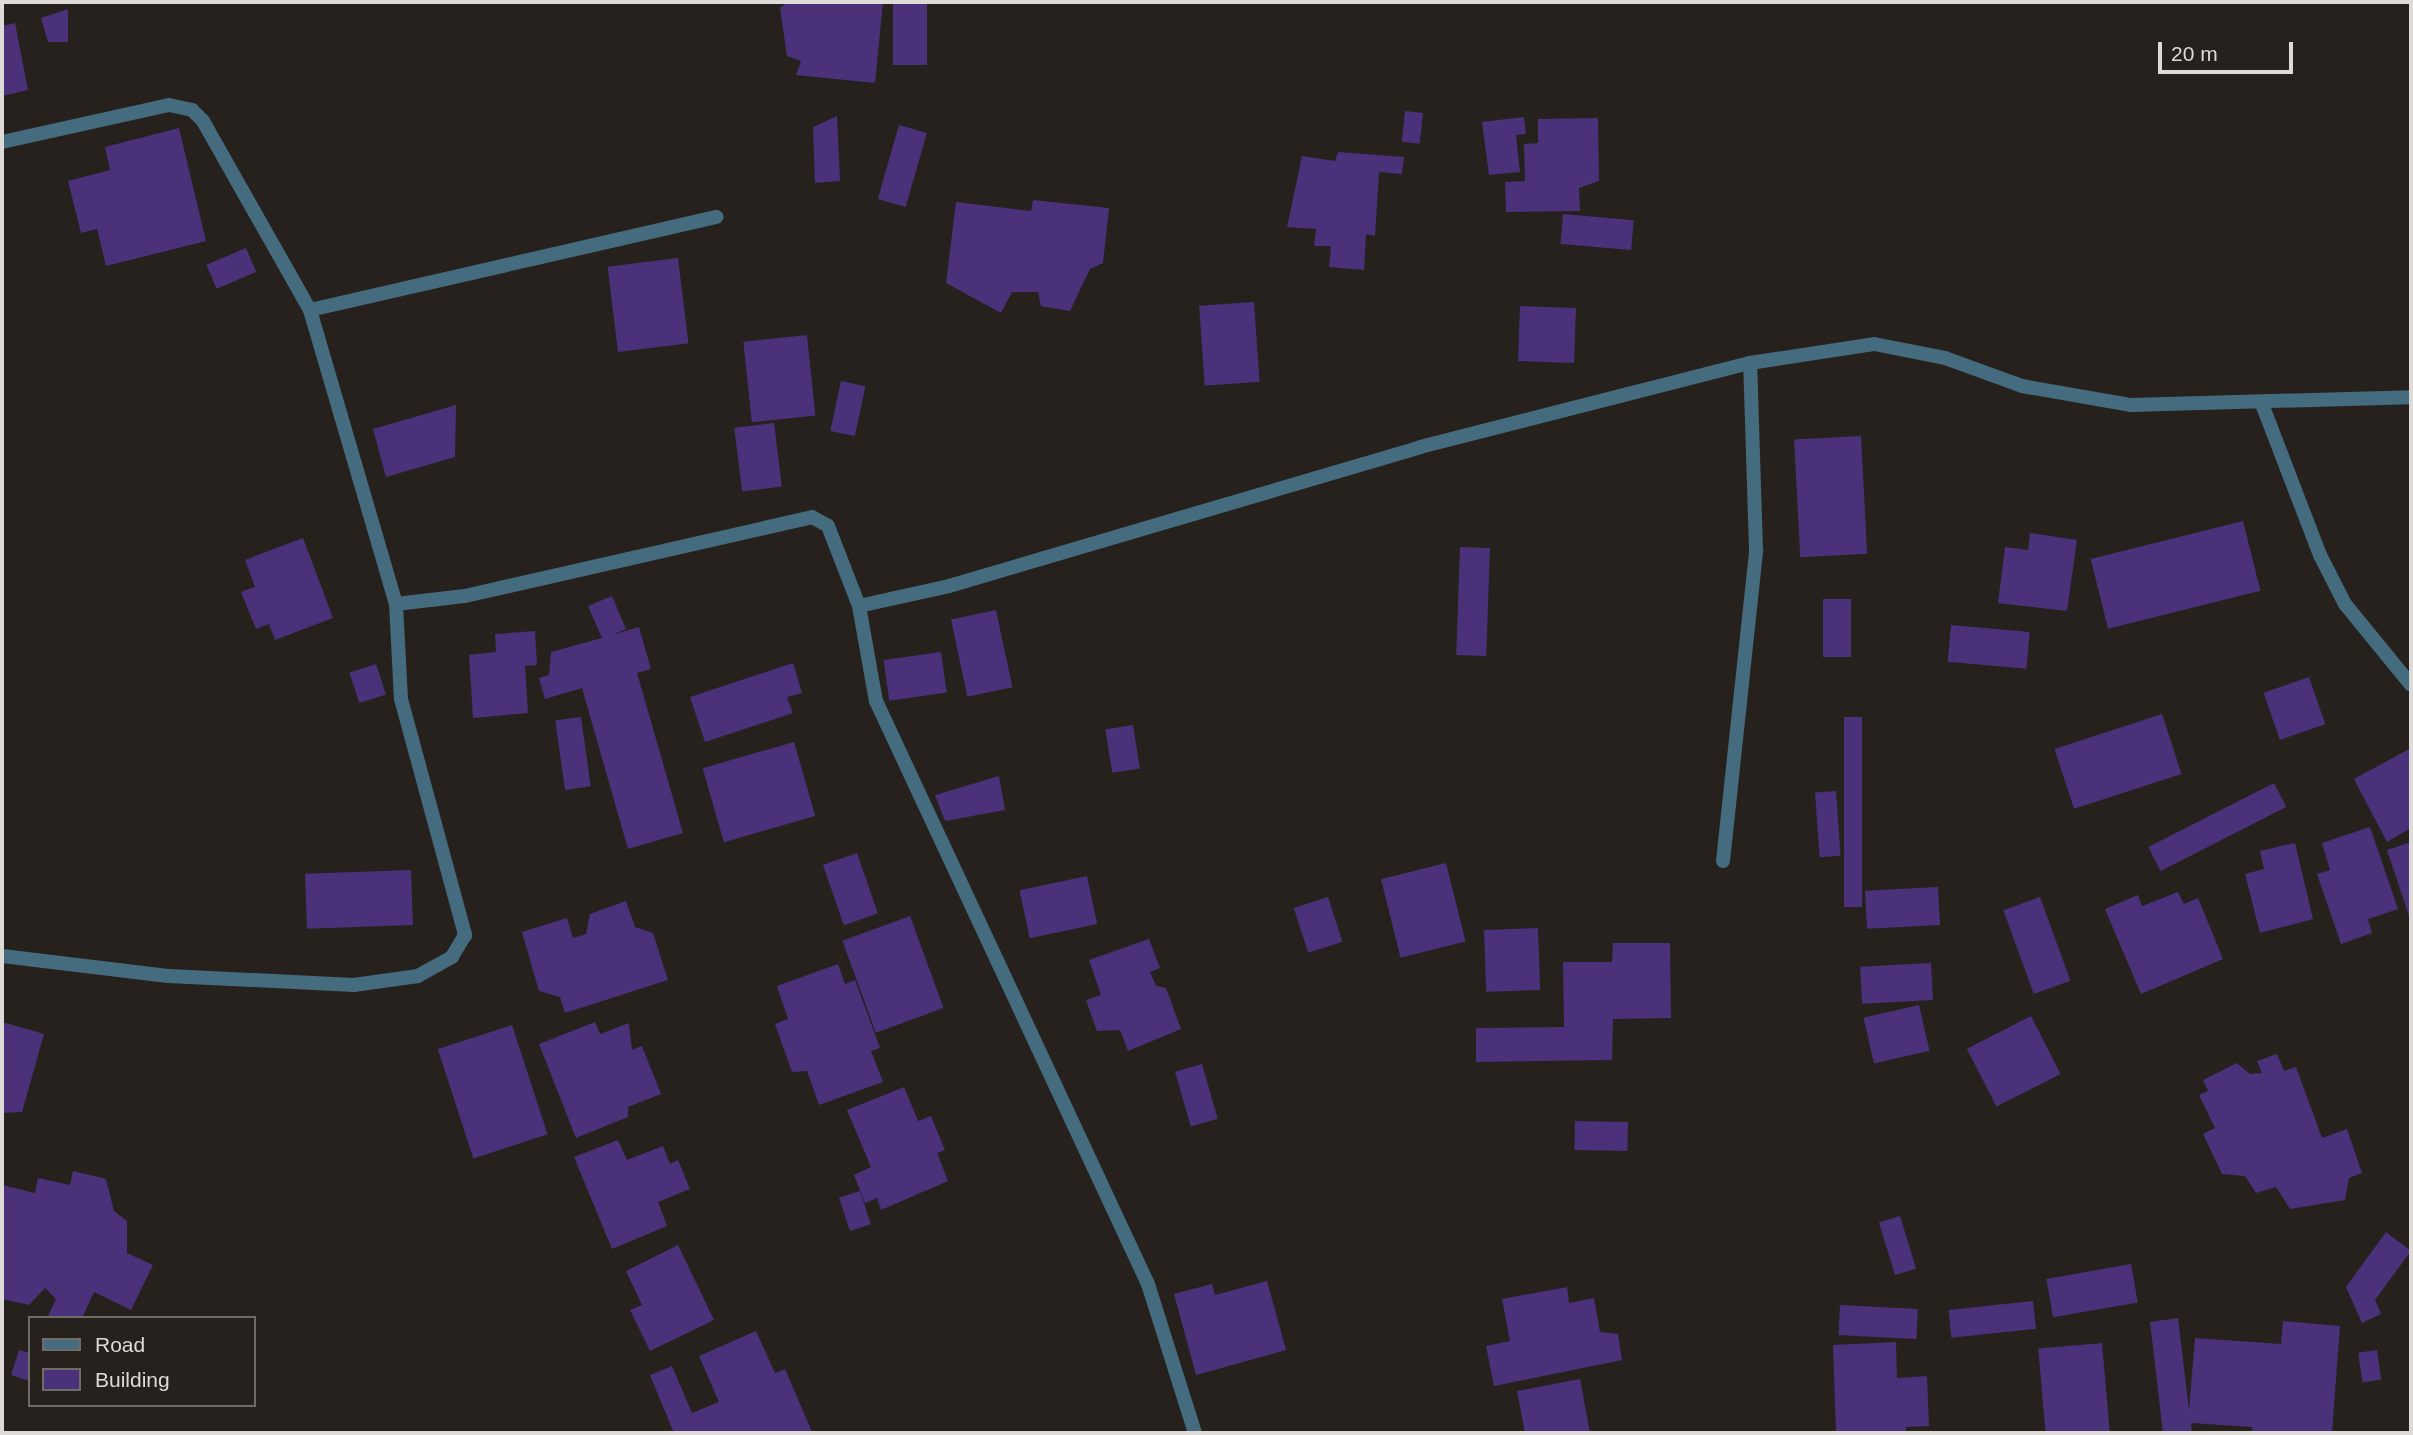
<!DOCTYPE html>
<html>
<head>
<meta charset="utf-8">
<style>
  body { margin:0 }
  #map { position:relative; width:2413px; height:1435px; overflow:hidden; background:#27211d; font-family:Helvetica,sans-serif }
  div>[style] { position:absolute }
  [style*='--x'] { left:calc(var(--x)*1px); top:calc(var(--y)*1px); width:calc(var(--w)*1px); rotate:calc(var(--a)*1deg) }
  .building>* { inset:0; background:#4a317a; transform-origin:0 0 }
  .street>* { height:14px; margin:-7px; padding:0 7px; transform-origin:7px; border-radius:7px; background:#446b7e }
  span { translate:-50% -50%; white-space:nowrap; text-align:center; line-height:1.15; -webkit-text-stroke:5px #27211d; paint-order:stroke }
  .frame { position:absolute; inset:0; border:4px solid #dedad7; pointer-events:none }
  .legend { position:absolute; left:28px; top:1316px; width:228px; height:91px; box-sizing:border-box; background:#27211d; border:2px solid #706b67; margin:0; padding:9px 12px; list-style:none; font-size:21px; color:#dedad7 }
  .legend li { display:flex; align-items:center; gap:14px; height:35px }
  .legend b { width:35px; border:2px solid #706b67 }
  .scale { position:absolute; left:2158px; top:42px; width:135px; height:32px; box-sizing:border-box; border:4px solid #dedad7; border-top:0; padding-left:9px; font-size:21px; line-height:24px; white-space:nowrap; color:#dedad7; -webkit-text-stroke:5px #27211d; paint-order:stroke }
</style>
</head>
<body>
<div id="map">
  <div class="building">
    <i style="clip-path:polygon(788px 2px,883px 2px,875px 83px,796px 75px,801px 61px,787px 56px,780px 8px)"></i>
    <i style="left:893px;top:2px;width:34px;height:63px"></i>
    <i style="clip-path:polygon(68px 9px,68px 42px,48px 42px,41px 18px)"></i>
    <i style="clip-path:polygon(15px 23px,28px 90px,2px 96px,2px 26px)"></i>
    <i style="left:1405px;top:111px;width:18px;height:31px;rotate:6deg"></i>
    <i style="clip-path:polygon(837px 116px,840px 181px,815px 183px,813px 127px)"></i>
    <i style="clip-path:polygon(1524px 117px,1526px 134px,1516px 135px,1520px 172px,1489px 175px,1482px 122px)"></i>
    <i style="clip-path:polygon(1598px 118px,1599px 181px,1579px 188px,1580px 211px,1506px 212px,1505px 182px,1525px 181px,1524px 144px,1538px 143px,1538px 119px)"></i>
    <i style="left:899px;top:125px;width:29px;height:77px;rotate:16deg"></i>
    <i style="clip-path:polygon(179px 128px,206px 241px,106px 266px,97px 229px,81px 233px,68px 181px,110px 170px,105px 147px)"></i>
    <i style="clip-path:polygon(1338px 152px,1404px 157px,1402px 174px,1379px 172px,1375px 236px,1366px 234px,1364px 270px,1329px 267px,1331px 246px,1314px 246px,1316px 229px,1287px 227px,1302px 156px,1335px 161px)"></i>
    <i style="clip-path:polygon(1033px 200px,1109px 208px,1103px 263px,1090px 269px,1070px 311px,1041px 306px,1038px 292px,1012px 292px,1001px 313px,946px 283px,956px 202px,1031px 211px)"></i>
    <i style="left:1563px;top:214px;width:71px;height:30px;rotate:5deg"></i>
    <i style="left:246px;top:248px;width:26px;height:43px;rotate:67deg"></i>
    <i style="left:678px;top:258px;width:86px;height:71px;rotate:83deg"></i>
    <i style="left:1254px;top:302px;width:80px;height:55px;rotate:86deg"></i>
    <i style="left:1520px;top:306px;width:56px;height:55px;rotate:2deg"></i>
    <i style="left:807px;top:335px;width:81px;height:64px;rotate:84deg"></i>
    <i style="left:841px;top:381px;width:25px;height:51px;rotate:12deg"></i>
    <i style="clip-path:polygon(456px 405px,455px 457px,386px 477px,373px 429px)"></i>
    <i style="left:774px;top:423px;width:64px;height:40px;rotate:83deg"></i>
    <i style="left:1861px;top:436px;width:118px;height:67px;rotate:87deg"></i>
    <i style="left:2243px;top:521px;width:72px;height:157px;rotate:76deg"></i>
    <i style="clip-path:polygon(2030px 533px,2077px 540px,2067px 611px,1998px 603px,2005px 547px,2028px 550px)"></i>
    <i style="clip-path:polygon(303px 538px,333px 618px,275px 640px,269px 624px,256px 629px,241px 592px,255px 587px,245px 560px)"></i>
    <i style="left:1460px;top:547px;width:30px;height:108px;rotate:2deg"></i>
    <i style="clip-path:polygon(612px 596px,626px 629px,612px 635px,639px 627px,651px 669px,637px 673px,683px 833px,628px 849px,582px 688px,545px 699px,539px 678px,549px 675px,551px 652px,602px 638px,588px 606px)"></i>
    <i style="left:1823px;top:599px;width:28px;height:58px"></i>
    <i style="left:996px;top:610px;width:79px;height:46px;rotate:78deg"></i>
    <i style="left:1951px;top:625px;width:79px;height:37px;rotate:5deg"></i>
    <i style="clip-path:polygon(535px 631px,537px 665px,525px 666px,528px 713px,473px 718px,469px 655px,496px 652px,495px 634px)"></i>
    <i style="left:941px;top:652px;width:41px;height:58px;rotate:82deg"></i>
    <i style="clip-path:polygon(793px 663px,802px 693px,787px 697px,793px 713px,705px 742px,690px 697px)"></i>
    <i style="left:376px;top:664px;width:32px;height:28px;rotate:72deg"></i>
    <i style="left:2309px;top:677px;width:50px;height:48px;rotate:71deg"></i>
    <i style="left:2162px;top:714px;width:63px;height:113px;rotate:72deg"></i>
    <i style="left:581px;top:717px;width:70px;height:26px;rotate:82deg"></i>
    <i style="left:1862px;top:717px;width:190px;height:18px;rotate:90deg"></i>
    <i style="left:1133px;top:725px;width:44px;height:28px;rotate:81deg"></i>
    <i style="left:794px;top:742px;width:77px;height:95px;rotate:74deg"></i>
    <i style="clip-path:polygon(2411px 748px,2411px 828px,2387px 842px,2354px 779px)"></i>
    <i style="clip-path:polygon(999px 776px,1005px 810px,945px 821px,935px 795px)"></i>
    <i style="left:2274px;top:783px;width:27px;height:141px;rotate:63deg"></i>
    <i style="left:1836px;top:791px;width:65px;height:21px;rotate:86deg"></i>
    <i style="clip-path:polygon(2370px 827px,2398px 909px,2368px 919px,2372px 933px,2341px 944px,2317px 874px,2330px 870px,2322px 843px)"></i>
    <i style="clip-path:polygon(2411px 842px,2411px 922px,2387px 850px)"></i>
    <i style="clip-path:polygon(2295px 843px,2313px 919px,2260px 933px,2245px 874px,2264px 869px,2260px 851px)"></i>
    <i style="left:857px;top:853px;width:64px;height:36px;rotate:71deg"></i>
    <i style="left:1446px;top:863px;width:81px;height:67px;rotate:76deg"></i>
    <i style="left:411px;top:870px;width:55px;height:106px;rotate:88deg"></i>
    <i style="left:1087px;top:876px;width:49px;height:69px;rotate:78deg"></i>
    <i style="left:1938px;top:887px;width:38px;height:73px;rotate:87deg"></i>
    <i style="clip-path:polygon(2178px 892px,2184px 904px,2198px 898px,2223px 959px,2141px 994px,2105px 909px,2138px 895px,2142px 906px)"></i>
    <i style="left:1328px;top:897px;width:47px;height:36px;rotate:72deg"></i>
    <i style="left:2040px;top:897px;width:89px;height:39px;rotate:70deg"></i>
    <i style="clip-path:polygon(626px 901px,635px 927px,653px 933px,668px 980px,565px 1013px,560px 997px,539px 991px,522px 932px,567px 918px,573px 938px,586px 934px,590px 914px)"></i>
    <i style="left:910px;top:916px;width:98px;height:72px;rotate:70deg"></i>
    <i style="left:1538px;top:928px;width:62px;height:54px;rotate:88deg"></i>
    <i style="clip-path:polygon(1149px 939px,1160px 968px,1150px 972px,1156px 986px,1166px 988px,1181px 1029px,1128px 1051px,1120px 1030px,1097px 1031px,1086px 1000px,1101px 995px,1089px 960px)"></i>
    <i style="clip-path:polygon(1613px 943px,1670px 943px,1671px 1018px,1613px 1019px,1612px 1060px,1476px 1062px,1476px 1028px,1564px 1027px,1563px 962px,1612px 962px)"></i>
    <i style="left:1931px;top:963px;width:37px;height:71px;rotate:87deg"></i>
    <i style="clip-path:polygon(838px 964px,845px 984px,855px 980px,880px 1048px,871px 1051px,883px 1082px,819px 1105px,807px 1071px,792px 1072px,775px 1024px,788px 1019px,777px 986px)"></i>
    <i style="left:1919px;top:1005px;width:47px;height:57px;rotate:77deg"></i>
    <i style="left:2031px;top:1016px;width:65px;height:72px;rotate:63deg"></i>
    <i style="clip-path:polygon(2px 1022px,44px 1034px,22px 1112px,2px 1113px)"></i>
    <i style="clip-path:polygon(595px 1022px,600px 1034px,629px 1023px,632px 1050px,642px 1046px,661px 1094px,628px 1107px,628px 1117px,576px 1138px,539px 1044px)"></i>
    <i style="left:512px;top:1025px;width:115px;height:78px;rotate:72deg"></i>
    <i style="clip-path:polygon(2277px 1054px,2284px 1071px,2296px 1067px,2322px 1138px,2347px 1129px,2362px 1173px,2349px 1178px,2345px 1200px,2290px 1209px,2276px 1187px,2256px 1193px,2245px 1176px,2222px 1174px,2203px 1134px,2215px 1128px,2199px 1095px,2208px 1091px,2203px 1080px,2237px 1063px,2250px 1074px,2262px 1073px,2257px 1061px)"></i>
    <i style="left:1202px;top:1064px;width:57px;height:28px;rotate:74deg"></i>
    <i style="clip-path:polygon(904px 1087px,918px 1121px,931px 1116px,945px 1150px,937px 1153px,948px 1181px,881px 1210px,877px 1198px,865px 1203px,854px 1175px,871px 1167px,847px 1110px)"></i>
    <i style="left:1575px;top:1121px;width:53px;height:29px;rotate:1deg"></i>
    <i style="clip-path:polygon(618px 1140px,627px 1160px,663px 1146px,670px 1164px,678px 1160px,690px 1189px,658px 1202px,667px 1226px,612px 1249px,574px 1157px)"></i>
    <i style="clip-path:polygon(73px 1171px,106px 1179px,114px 1211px,127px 1221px,127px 1253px,153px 1265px,131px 1310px,94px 1292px,82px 1318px,47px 1318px,56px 1299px,45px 1288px,29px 1305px,2px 1299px,2px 1185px,35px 1193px,38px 1178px,70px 1185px)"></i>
    <i style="left:860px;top:1191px;width:35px;height:22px;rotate:72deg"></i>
    <i style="left:1900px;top:1216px;width:55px;height:22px;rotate:73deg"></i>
    <i style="clip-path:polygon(2386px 1232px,2411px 1251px,2375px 1300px,2381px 1314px,2362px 1323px,2346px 1287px)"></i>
    <i style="clip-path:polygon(678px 1245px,714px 1320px,650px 1351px,630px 1310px,642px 1305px,626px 1271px)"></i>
    <i style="left:2131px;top:1264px;width:39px;height:86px;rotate:80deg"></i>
    <i style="clip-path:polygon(1267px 1281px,1286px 1350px,1196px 1375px,1174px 1294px,1212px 1284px,1215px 1295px)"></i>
    <i style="clip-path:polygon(1567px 1287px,1569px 1303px,1594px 1298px,1600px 1332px,1618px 1334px,1622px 1360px,1494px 1386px,1486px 1346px,1510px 1341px,1502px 1299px)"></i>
    <i style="left:2033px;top:1301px;width:28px;height:85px;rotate:84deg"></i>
    <i style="left:1840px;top:1305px;width:78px;height:30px;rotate:3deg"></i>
    <i style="clip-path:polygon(2178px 1318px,2189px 1410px,2195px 1338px,2281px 1344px,2283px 1321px,2340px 1326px,2332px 1433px,2252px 1433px,2252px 1427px,2191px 1423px,2192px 1433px,2163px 1433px,2150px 1322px)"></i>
    <i style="clip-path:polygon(756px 1331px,775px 1373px,785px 1369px,812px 1432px,674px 1433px,650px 1375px,672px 1366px,692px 1413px,719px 1402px,699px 1356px)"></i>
    <i style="clip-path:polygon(1896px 1342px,1897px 1378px,1927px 1376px,1929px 1426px,1906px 1427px,1906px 1433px,1836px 1433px,1833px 1345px)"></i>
    <i style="left:2102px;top:1343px;width:90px;height:64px;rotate:85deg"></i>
    <i style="clip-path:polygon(19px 1350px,30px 1353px,30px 1381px,11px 1375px)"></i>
    <i style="left:2377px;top:1350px;width:30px;height:19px;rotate:82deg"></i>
    <i style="clip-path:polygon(1580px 1379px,1590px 1433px,1525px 1433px,1517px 1391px)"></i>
  </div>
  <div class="street">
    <i style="--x:2;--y:142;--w:171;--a:-12.5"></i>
    <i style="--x:169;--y:105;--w:24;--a:12"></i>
    <i style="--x:192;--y:110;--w:16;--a:45"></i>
    <i style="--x:203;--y:121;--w:217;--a:60.5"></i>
    <i style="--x:310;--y:310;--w:306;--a:73.7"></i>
    <i style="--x:396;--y:604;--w:95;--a:87"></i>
    <i style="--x:401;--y:699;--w:245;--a:74.8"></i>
    <i style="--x:465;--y:935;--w:26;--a:121"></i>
    <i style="--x:452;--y:957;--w:39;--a:151"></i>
    <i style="--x:418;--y:976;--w:65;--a:172"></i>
    <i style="--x:354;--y:985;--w:186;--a:-177.2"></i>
    <i style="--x:168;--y:976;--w:167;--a:-173.1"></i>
    <i style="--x:310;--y:310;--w:417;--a:-12.9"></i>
    <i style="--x:2262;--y:404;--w:162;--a:69"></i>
    <i style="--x:2320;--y:555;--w:55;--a:63"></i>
    <i style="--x:2345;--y:604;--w:104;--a:50.8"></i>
    <i style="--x:396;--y:604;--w:69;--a:-6.6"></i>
    <i style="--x:465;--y:596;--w:356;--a:-12.8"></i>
    <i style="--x:812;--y:517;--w:18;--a:29"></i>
    <i style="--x:828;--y:526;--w:86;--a:68.8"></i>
    <i style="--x:859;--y:606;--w:97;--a:79.9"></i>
    <i style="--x:876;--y:701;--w:643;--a:64.99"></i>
    <i style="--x:1148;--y:1284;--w:156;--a:72.5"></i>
    <i style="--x:859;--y:606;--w:92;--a:-12.5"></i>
    <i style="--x:949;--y:586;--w:491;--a:-16.4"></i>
    <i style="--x:1420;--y:447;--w:341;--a:-14.3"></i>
    <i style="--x:1750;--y:363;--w:125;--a:-8.7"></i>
    <i style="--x:1874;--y:344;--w:72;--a:11.2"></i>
    <i style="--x:1945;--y:358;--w:82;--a:20"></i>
    <i style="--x:2022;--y:386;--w:111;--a:9.9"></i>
    <i style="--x:2131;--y:405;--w:280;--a:-1.6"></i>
    <i style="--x:1723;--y:861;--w:313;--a:-83.9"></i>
    <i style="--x:1756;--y:550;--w:187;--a:-91.8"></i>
  </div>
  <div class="frame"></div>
  <ul class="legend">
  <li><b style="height:9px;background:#446b7e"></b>Road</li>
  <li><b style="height:19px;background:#4a317a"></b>Building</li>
  </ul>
  <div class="scale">20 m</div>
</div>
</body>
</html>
